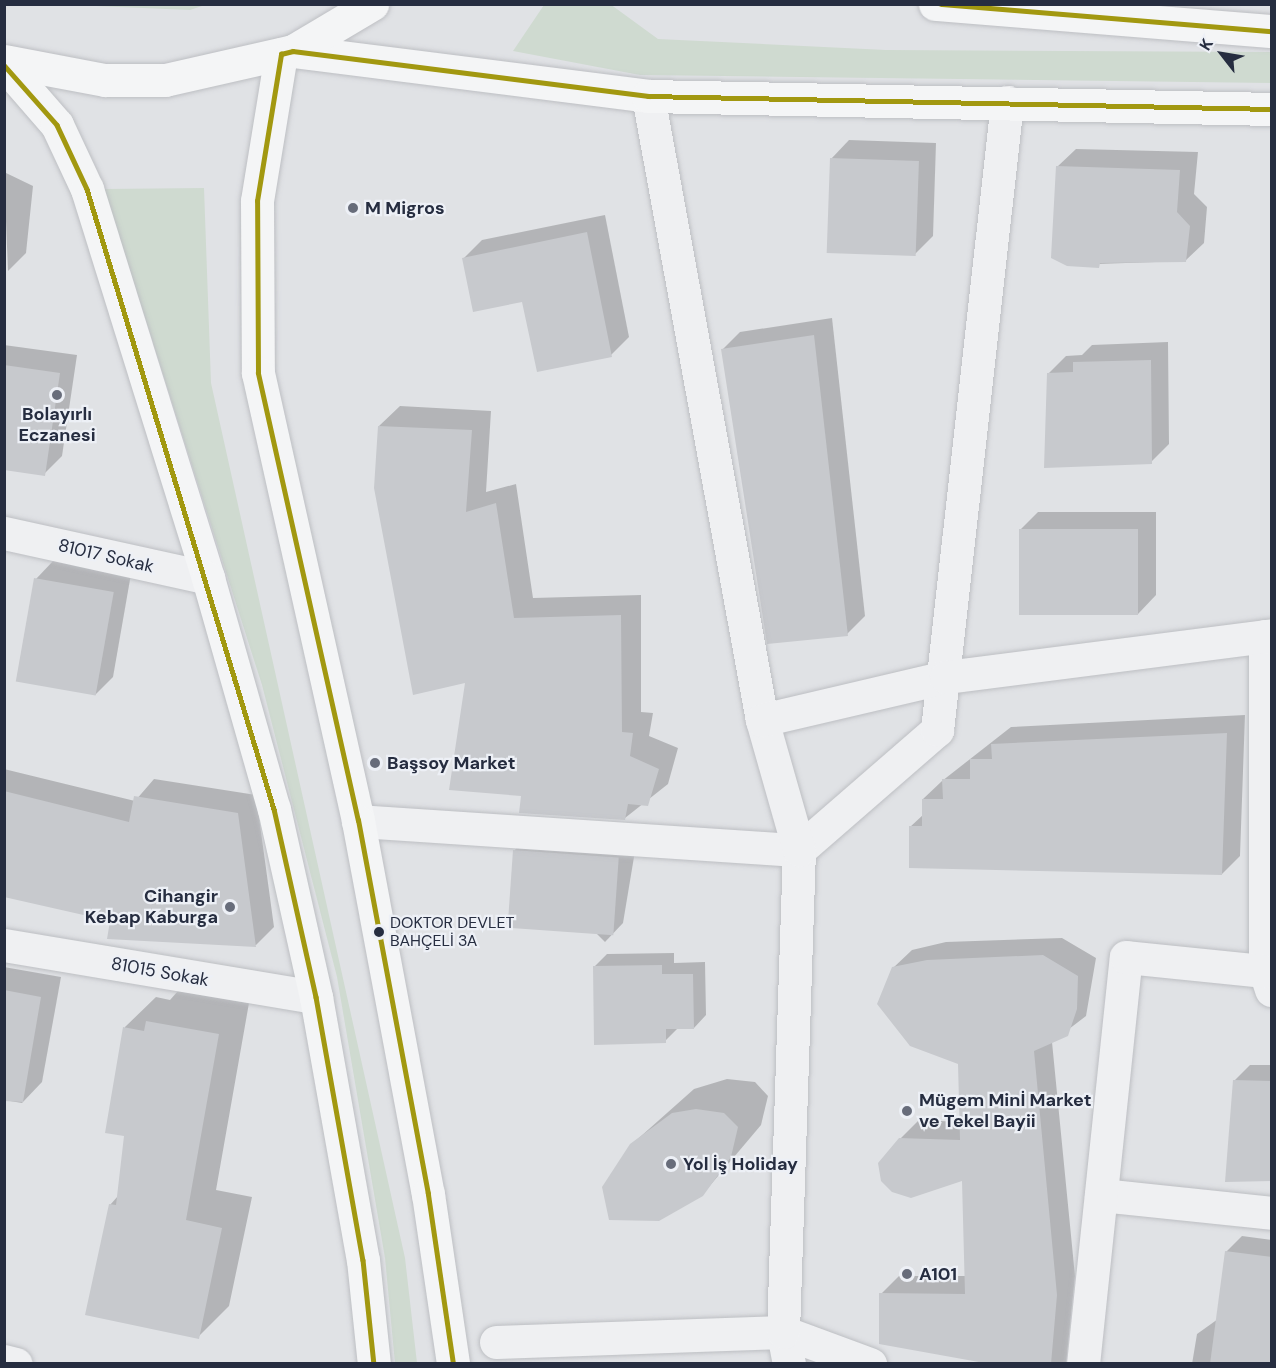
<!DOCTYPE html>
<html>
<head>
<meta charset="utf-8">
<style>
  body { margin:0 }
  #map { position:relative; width:1276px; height:1368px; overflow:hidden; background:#e0e2e5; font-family:"DM Sans",sans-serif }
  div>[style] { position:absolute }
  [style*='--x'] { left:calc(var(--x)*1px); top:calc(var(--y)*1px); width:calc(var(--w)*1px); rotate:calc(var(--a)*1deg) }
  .green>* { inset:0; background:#cfdad0 }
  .shadow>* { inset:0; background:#0003 }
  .building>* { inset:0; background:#c7c9cd; transform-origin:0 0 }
  .roads { filter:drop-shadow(0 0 2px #bdbfc3) drop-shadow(0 0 2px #bdbfc3) }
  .minor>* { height:33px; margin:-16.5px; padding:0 16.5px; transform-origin:16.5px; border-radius:16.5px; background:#eff0f2 }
  .major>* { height:33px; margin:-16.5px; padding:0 16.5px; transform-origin:16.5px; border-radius:16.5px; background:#f4f5f6 }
  .bus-1>* { height:4.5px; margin:-2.25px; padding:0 2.25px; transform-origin:2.25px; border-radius:2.25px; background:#a29810 }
  .dots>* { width:16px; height:16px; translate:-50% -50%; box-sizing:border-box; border:3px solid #edf0f6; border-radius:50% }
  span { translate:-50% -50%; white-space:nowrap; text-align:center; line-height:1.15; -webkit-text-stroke:4.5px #edf0f6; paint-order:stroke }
  .bus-label { font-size:16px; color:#262d40 }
  .left { translate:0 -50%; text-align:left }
  .poi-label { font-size:18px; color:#262d40; font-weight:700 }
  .right { translate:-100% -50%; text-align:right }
  .street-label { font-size:18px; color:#262d40 }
  .frame { position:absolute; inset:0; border:6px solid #262d40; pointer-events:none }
  .north { position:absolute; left:1192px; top:24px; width:60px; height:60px; -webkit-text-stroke:4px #edf0f6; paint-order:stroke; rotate:301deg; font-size:16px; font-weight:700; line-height:24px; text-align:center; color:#262d40 }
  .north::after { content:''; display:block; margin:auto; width:21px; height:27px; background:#262d40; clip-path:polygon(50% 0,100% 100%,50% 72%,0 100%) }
</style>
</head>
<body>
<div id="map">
  <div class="green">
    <i style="clip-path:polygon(610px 4px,658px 39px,886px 50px,1271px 52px,1271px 83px,640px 75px,513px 51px,544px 5px)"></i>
    <i style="clip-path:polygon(72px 5px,205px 5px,190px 10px)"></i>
    <i style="clip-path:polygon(204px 188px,211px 383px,405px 1258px,417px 1363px,395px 1363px,385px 1258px,337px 977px,262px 685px,104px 189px)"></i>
  </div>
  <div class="shadow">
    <i style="clip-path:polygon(849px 140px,936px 143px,933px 236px,915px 254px,831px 159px)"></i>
    <i style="clip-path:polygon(1076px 149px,1198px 152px,1194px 194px,1207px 207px,1204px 243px,1185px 261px,1067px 265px,1057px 167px)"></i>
    <i style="clip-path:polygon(4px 172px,33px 186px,26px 253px,8px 271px)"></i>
    <i style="clip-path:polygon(605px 215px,629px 337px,611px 355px,463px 259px,482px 240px)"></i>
    <i style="clip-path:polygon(832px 318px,865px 616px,847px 634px,722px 350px,740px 332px)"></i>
    <i style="clip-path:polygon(1168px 342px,1169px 444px,1151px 462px,1048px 374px,1066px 356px,1082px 355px,1092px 345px)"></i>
    <i style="clip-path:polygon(4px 345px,77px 355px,62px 456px,44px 474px,4px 468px)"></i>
    <i style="clip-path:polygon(400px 406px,491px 411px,486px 492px,516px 484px,533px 598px,641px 595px,641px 712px,653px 713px,649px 736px,678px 748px,668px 784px,625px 818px,523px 795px,467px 681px,379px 426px)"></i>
    <i style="clip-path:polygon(1038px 512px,1156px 512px,1156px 595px,1138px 614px,1020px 530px)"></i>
    <i style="clip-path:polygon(54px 560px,131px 574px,113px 677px,95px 695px,36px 579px)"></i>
    <i style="clip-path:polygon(1245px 715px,1240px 856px,1222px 874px,910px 827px,924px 814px,923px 799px,942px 781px,1011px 727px)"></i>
    <i style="clip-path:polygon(4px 769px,135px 801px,154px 779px,256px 795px,274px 927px,256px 945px,109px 937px,112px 920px,4px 895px)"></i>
    <i style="clip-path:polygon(532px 832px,637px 839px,623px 923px,605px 942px,514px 851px)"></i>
    <i style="clip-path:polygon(1062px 938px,1096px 958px,1086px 1016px,1052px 1042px,1075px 1276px,1066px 1364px,994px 1364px,881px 1294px,899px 1276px,966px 1276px,963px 1179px,900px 1139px,919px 1120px,961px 1122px,959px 1063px,893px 968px,912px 950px,946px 942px)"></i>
    <i style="clip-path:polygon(674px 953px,674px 963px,705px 962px,706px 1015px,694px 1028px,678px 1028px,665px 1041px,594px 967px,607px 954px)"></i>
    <i style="clip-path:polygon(4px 967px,61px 977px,42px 1082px,22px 1103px,4px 1100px)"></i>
    <i style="clip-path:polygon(178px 991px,249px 1003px,216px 1190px,252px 1197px,229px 1306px,198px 1337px,110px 1205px,118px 1196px,126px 1135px,125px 1027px,156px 997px,170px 1000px)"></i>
    <i style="clip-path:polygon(1250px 1065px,1272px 1065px,1272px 1180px,1234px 1081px)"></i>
    <i style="clip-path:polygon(727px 1079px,755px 1082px,768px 1096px,761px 1125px,702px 1195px,631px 1145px,694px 1089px)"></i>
    <i style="clip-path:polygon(1242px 1236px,1272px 1240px,1272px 1364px,1192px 1364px,1197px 1334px,1218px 1319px,1226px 1252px)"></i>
  </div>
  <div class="building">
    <i style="left:830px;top:158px;width:89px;height:95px;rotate:2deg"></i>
    <i style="clip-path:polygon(1056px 166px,1180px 170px,1177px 212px,1190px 226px,1186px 262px,1100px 263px,1099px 268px,1067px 266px,1051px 258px)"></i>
    <i style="clip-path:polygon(587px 232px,612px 357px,537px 372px,522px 302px,473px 312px,462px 258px)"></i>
    <i style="clip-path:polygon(814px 335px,848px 636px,767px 644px,721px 349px)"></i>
    <i style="clip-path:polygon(1151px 360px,1152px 464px,1044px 468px,1047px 373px,1073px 372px,1073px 362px)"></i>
    <i style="clip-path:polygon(4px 365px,60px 373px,45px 476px,4px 470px)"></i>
    <i style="clip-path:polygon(378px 426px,472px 430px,466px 512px,496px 503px,514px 618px,621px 615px,622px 732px,633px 733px,630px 756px,659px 769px,648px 806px,628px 804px,625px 820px,519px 813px,521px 796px,449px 790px,465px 683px,413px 695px,374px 488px)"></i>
    <i style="left:1138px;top:529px;width:86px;height:119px;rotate:90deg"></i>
    <i style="left:34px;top:578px;width:81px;height:105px;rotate:10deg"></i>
    <i style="clip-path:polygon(1227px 733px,1222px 875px,909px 868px,909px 826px,922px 826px,922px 799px,943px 799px,942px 779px,970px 779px,970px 759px,992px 759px,991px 744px)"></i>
    <i style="clip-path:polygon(4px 791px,129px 822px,134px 796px,238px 813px,256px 947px,107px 939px,110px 921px,4px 897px)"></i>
    <i style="left:513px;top:850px;width:106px;height:78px;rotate:4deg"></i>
    <i style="clip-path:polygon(1043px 955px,1078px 976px,1077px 1009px,1068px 1036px,1034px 1051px,1057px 1295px,1051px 1364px,990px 1364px,879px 1344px,879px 1293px,965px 1294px,962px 1181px,911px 1198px,892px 1192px,881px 1181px,878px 1163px,899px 1138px,960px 1140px,958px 1064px,910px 1046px,877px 1004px,892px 967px,927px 960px)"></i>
    <i style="clip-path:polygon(662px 965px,662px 974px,693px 974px,694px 1029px,666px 1029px,666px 1043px,594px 1045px,593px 966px)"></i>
    <i style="clip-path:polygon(4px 990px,41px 997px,23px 1102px,4px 1101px)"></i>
    <i style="clip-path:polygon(146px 1021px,219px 1034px,186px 1220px,222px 1228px,199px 1339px,85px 1315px,109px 1204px,116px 1205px,124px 1136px,105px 1133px,123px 1027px,144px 1031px)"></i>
    <i style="clip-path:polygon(1233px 1080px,1272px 1081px,1272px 1181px,1225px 1182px)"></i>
    <i style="clip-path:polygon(696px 1109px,724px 1113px,738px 1127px,731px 1157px,703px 1196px,659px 1221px,609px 1220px,602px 1187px,630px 1144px,672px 1113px)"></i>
    <i style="clip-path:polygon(1225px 1251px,1272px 1257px,1272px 1364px,1210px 1364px)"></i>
  </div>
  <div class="roads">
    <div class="minor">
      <i style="--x:648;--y:96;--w:634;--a:79.65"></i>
      <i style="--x:4;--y:533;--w:209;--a:12.4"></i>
      <i style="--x:1265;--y:636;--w:335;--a:90"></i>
      <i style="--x:1265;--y:971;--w:20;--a:72"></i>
      <i style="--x:358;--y:821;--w:442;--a:3.8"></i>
      <i style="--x:799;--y:850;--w:183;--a:-41"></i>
      <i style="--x:937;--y:730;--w:632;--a:-83.64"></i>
      <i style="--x:4;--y:945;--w:316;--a:9.5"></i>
      <i style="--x:1101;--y:1195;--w:172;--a:6"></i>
      <i style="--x:496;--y:1342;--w:287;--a:-2"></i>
      <i style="--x:783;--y:1332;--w:93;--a:20.2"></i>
      <i style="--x:4;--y:1361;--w:12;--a:14"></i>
      <i style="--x:789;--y:1364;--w:33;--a:-101"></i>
      <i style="--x:783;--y:1332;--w:482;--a:-88.1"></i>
      <i style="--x:799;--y:850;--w:135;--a:-105.9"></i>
      <i style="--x:762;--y:720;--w:189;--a:-13.2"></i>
      <i style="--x:946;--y:677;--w:329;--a:-7.3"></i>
      <i style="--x:1083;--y:1364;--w:409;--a:-84"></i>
      <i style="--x:1126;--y:957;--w:140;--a:5.8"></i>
    </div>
    <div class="major">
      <i style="--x:935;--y:4;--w:338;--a:4.6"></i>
      <i style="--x:293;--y:51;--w:358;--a:7.2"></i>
      <i style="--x:648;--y:96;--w:624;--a:1.19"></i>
      <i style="--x:281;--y:54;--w:149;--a:99.3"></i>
      <i style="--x:257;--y:201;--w:172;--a:89.7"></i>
      <i style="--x:258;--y:373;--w:459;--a:77.4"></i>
      <i style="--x:358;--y:821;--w:380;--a:79.4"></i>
      <i style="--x:428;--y:1194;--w:172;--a:81.6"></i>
      <i style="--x:4;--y:61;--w:103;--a:10.7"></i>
      <i style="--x:105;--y:80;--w:60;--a:0"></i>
      <i style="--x:165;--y:80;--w:131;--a:-12.8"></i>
      <i style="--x:293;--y:51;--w:92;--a:-30.7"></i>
      <i style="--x:4;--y:64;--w:81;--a:49"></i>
      <i style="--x:57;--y:125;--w:71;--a:64.9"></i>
      <i style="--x:87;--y:189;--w:407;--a:72.7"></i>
      <i style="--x:208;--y:578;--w:240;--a:74.1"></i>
      <i style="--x:274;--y:809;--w:193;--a:77.4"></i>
      <i style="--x:316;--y:997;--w:267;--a:79.9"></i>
      <i style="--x:363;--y:1260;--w:105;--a:84"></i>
    </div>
  </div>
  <div class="bus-1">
    <i style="--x:941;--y:4;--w:332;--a:4.7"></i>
    <i style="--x:4;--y:65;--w:80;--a:48.5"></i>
    <i style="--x:57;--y:125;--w:71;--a:64.9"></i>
    <i style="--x:87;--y:189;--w:648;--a:73.22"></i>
    <i style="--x:274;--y:809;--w:193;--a:77.4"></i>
    <i style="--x:316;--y:997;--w:267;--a:79.9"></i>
    <i style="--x:363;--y:1260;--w:105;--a:84"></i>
    <i style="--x:453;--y:1364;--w:172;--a:-98.4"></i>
    <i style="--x:428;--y:1194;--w:380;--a:-100.6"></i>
    <i style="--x:358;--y:821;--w:459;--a:-102.6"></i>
    <i style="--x:258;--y:373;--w:172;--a:-90.3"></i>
    <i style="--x:257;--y:201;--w:149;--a:-80.7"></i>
    <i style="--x:281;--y:54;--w:12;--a:-14"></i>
    <i style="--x:293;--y:51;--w:358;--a:7.2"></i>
    <i style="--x:648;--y:96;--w:624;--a:1.19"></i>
  </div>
  <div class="dots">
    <i style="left:353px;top:208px;background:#676c7a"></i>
    <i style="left:57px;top:395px;background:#676c7a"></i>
    <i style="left:375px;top:763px;background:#676c7a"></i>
    <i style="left:230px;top:907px;background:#676c7a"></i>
    <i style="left:379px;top:932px;background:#262d40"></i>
    <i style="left:907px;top:1111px;background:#676c7a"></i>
    <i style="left:671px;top:1164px;background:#676c7a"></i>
    <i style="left:907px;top:1274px;background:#676c7a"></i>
  </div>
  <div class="bus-label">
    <span class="left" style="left:390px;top:932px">DOKTOR DEVLET<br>BAHÇELİ 3A</span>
  </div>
  <div class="poi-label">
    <span class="left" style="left:365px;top:208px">M Migros</span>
    <span style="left:57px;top:425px">Bolayırlı<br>Eczanesi</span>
    <span class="left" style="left:387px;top:763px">Başsoy Market</span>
    <span class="right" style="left:218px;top:907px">Cihangir<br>Kebap Kaburga</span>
    <span class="left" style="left:919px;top:1111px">Mügem Minİ Market<br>ve Tekel Bayii</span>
    <span class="left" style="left:683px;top:1164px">Yol İş Holiday</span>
    <span class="left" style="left:919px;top:1274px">A101</span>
  </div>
  <div class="street-label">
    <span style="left:106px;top:556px;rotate:13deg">81017 Sokak</span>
    <span style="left:160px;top:972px;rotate:10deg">81015 Sokak</span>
  </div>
  <div class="frame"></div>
  <div class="north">K</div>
</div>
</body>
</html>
